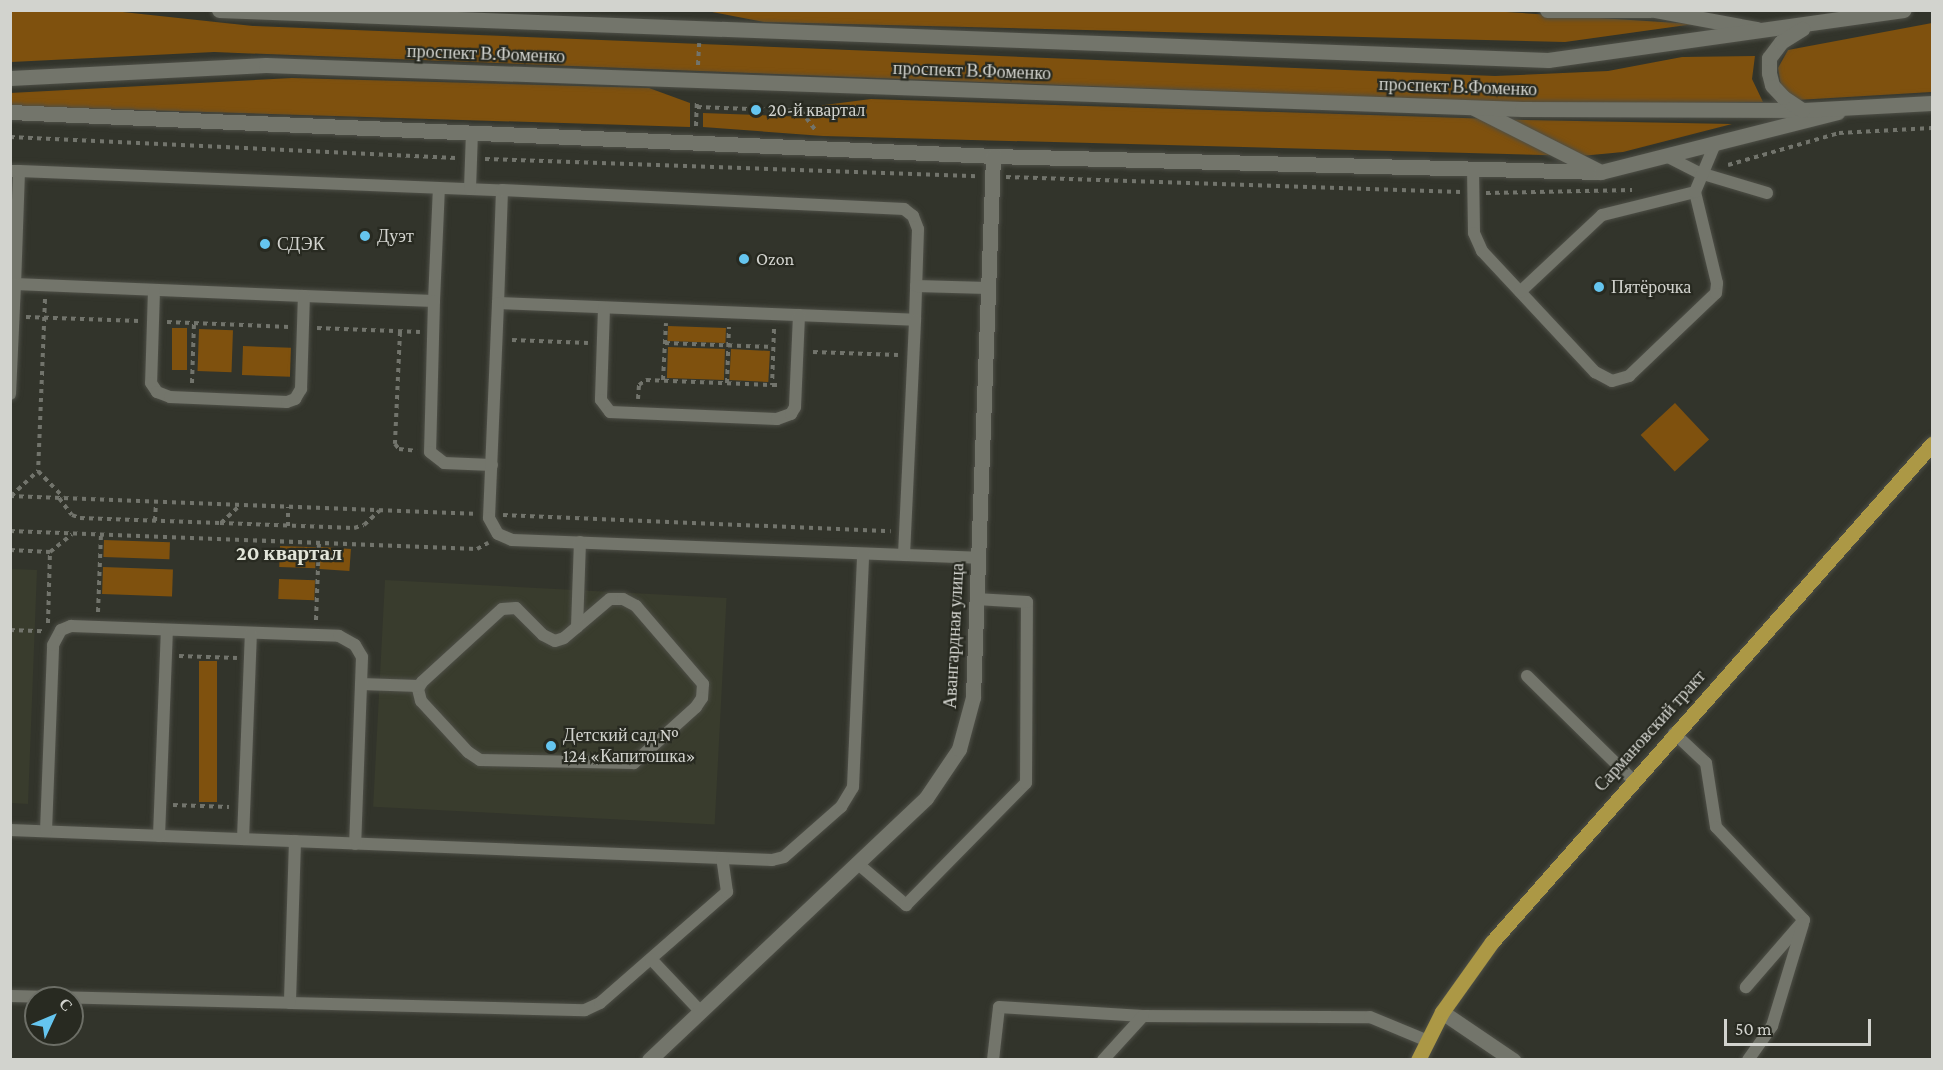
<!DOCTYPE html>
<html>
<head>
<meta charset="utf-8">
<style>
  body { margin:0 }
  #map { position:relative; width:1943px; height:1070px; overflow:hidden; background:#32342b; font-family:"Crimson Pro",serif }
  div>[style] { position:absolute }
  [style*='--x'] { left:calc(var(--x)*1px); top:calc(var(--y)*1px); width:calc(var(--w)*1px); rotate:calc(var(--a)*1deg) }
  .built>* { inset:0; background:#393c2d; transform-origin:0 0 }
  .green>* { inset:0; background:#7f510e; transform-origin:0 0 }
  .path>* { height:4px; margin-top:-2px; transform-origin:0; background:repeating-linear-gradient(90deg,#72746c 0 4.5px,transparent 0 9px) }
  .roads { filter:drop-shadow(0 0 2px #4e4f47) drop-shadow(0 0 2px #4e4f47) }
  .lane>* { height:12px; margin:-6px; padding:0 6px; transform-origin:6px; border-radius:6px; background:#73756b }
  .street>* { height:15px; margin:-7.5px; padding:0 7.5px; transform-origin:7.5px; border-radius:7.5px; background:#73756b }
  .secondary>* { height:15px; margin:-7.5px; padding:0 7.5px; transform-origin:7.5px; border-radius:7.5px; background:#73756b }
  .primary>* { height:15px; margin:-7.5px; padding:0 7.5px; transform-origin:7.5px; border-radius:7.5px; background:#ac9845 }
  .dots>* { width:16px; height:16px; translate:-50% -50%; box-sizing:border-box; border:3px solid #282a21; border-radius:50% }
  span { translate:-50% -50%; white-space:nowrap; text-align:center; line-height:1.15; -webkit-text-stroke:4.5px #282a21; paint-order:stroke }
  .street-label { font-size:18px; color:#d2d3ce }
  .poi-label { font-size:18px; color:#d2d3ce }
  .left { translate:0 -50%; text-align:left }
  .quarter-label { font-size:21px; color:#e2e5d9; font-weight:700 }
  .frame { position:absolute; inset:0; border:12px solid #d2d3ce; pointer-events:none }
  .north { position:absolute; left:24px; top:986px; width:60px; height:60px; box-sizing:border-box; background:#282a21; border:2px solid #6c6e66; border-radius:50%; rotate:46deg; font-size:16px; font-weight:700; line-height:24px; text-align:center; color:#d2d3ce }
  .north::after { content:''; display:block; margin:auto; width:21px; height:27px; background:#65c5ef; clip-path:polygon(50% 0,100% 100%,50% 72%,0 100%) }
  .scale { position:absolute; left:1724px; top:1019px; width:147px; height:27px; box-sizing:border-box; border:3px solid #d2d3ce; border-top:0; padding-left:8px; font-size:18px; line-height:21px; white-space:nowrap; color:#d2d3ce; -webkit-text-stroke:4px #282a21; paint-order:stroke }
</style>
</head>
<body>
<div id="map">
  <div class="built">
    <i style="clip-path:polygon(11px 569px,37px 570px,28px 804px,11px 803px)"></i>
    <i style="left:385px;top:580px;width:342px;height:227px;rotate:3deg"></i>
  </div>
  <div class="green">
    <i style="clip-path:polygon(104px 10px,253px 26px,1495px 76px,1608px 71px,1682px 57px,1755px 56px,1752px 79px,1763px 102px,1545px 104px,214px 52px,11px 62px,11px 11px)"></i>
    <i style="clip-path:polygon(1475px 10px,1694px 24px,1565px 42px,764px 22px,707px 11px)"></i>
    <i style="clip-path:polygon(1932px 23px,1932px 92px,1797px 100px,1781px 86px,1778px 68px,1788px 50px)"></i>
    <i style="clip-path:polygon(292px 78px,649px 88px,690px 103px,690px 127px,11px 106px,10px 93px)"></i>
    <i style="clip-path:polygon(871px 99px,1525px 120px,1732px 124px,1623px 152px,1581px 156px,823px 136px,703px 127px,703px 113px,808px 117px,809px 107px)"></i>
    <i style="left:668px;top:326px;width:58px;height:15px;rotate:2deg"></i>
    <i style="left:172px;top:328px;width:15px;height:42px"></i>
    <i style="left:199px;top:329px;width:34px;height:42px;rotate:2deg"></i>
    <i style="left:243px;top:346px;width:48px;height:29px;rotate:2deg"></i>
    <i style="left:668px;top:347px;width:57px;height:31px;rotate:2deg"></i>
    <i style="left:731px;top:349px;width:39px;height:31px;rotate:3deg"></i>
    <i style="left:1675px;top:403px;width:50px;height:47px;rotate:47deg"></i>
    <i style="left:104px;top:540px;width:66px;height:17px;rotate:2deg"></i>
    <i style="left:280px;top:546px;width:36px;height:21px;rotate:2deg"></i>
    <i style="left:321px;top:547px;width:30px;height:22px;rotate:4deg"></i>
    <i style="left:103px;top:567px;width:70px;height:27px;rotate:2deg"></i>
    <i style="left:279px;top:579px;width:36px;height:20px;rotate:2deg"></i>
    <i style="left:199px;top:661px;width:18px;height:141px"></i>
  </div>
  <div class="path">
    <i style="--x:698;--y:65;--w:22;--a:-87"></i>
    <i style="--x:697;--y:107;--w:104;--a:2.2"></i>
    <i style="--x:801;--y:111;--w:26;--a:53"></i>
    <i style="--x:696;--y:126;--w:23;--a:-88"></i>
    <i style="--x:10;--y:137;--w:446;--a:2.7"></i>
    <i style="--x:485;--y:159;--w:493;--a:2"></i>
    <i style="--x:1728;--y:165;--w:116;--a:-16.1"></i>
    <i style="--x:1839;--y:133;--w:93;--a:-3.1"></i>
    <i style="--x:1006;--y:177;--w:455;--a:1.9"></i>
    <i style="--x:1486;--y:193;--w:146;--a:-1.2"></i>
    <i style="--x:45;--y:299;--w:172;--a:92.3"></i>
    <i style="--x:38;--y:471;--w:36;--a:46"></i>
    <i style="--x:26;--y:317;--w:113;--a:2"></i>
    <i style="--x:167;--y:322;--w:122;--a:2.3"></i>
    <i style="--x:317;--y:328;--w:103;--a:2.2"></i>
    <i style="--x:774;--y:329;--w:56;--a:92"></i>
    <i style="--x:772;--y:385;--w:9;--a:0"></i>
    <i style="--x:400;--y:332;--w:112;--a:92.6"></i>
    <i style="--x:395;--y:444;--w:6;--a:51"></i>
    <i style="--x:399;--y:449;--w:18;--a:6"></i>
    <i style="--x:512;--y:340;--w:76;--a:2.3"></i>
    <i style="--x:665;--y:343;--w:108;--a:2.1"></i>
    <i style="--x:813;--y:352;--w:85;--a:2"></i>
    <i style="--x:663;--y:380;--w:57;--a:-87"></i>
    <i style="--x:192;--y:383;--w:60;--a:-88.1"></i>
    <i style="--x:727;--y:383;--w:56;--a:-88"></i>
    <i style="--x:638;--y:399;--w:14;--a:-86"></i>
    <i style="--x:639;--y:385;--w:9;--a:-36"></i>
    <i style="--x:646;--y:380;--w:126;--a:2.3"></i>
    <i style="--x:10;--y:496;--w:464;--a:2.2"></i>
    <i style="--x:11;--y:496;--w:37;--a:-43"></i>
    <i style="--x:59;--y:498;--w:21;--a:53"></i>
    <i style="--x:72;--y:515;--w:9;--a:21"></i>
    <i style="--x:80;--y:518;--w:140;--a:2"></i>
    <i style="--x:220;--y:523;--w:134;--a:2.1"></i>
    <i style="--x:354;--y:528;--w:10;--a:-17"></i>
    <i style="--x:364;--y:525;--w:21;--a:-43"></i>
    <i style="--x:503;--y:515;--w:388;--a:2.4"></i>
    <i style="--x:155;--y:521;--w:19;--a:-87"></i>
    <i style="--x:221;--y:523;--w:26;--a:-43"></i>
    <i style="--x:288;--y:526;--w:19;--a:-90"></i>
    <i style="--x:10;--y:531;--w:467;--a:2.2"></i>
    <i style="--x:477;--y:549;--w:13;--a:-29"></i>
    <i style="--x:10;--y:550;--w:40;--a:2.9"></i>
    <i style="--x:50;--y:552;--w:28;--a:-39"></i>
    <i style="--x:98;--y:612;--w:78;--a:-87.8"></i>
    <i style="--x:316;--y:620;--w:77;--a:-87.8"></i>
    <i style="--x:48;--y:623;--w:71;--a:-88.4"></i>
    <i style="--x:10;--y:630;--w:33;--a:2"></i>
    <i style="--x:179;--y:656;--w:58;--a:2"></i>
    <i style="--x:173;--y:805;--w:56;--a:2"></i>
  </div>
  <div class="roads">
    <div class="lane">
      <i style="--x:1666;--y:156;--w:38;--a:27"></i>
      <i style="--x:1700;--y:173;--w:70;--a:16.6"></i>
      <i style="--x:1473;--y:168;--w:65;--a:89.1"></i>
      <i style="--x:1474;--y:233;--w:20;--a:66"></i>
      <i style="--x:1482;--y:251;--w:166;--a:47"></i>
      <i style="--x:1595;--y:372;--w:19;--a:28"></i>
      <i style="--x:1612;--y:381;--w:18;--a:-16"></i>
      <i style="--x:1629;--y:376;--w:120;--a:-43.7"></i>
      <i style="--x:1716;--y:293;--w:10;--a:-84"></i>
      <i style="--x:1717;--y:283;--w:94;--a:-103.6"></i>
      <i style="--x:1695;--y:192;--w:96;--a:166.1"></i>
      <i style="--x:1602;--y:215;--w:112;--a:136.8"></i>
      <i style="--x:10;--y:171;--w:9;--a:0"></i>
      <i style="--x:19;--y:171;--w:113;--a:92"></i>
      <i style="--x:15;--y:284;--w:289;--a:2.4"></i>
      <i style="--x:304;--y:296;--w:130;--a:2.2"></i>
      <i style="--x:434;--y:301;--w:113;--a:-87.5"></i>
      <i style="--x:19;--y:171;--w:483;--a:2.3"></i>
      <i style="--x:502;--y:190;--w:113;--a:92"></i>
      <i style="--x:498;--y:303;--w:417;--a:2.3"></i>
      <i style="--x:915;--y:320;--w:91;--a:-88.1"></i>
      <i style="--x:918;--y:229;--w:14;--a:-111"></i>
      <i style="--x:913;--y:216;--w:11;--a:-142"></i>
      <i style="--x:904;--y:209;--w:402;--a:-177.3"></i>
      <i style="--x:470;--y:189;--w:57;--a:-88"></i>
      <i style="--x:1695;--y:192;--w:52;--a:-67.4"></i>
      <i style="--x:916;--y:286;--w:72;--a:1.6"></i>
      <i style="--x:154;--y:290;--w:93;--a:91.8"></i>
      <i style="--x:151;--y:383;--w:11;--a:56"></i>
      <i style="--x:157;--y:392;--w:14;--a:21"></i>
      <i style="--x:170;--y:397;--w:117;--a:2.4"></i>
      <i style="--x:287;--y:402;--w:9;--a:-21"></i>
      <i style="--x:295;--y:399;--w:12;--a:-59"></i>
      <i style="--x:301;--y:389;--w:93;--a:-88.2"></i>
      <i style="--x:434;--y:301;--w:151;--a:91.5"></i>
      <i style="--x:430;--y:452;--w:18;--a:38"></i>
      <i style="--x:444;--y:463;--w:48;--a:2.4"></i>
      <i style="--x:498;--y:303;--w:215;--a:92.4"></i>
      <i style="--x:489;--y:518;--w:18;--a:61"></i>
      <i style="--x:498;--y:534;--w:15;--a:23"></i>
      <i style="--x:512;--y:540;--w:466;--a:2.2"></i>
      <i style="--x:604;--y:308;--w:92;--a:91.9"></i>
      <i style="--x:601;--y:400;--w:15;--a:53"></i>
      <i style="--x:610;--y:412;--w:167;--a:2.4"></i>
      <i style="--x:777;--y:419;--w:15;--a:-20"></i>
      <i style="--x:791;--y:414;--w:8;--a:-60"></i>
      <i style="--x:795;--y:407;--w:92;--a:-87.5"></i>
      <i style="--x:10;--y:394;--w:110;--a:-87.4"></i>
      <i style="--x:904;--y:555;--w:235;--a:-87.3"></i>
      <i style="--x:610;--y:599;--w:13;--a:0"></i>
      <i style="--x:623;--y:599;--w:15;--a:28"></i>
      <i style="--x:636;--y:606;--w:103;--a:49.3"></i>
      <i style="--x:703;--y:684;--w:14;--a:94"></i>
      <i style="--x:702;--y:698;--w:11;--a:124"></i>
      <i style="--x:696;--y:707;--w:84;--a:137.9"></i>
      <i style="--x:634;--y:763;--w:154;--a:-178.9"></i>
      <i style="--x:480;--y:760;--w:14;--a:-146"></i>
      <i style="--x:468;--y:752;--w:69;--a:-132.7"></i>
      <i style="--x:421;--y:701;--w:12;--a:-104"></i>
      <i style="--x:418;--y:689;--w:8;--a:-60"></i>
      <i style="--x:422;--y:682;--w:108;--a:-42.4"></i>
      <i style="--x:502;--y:609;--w:14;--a:-4"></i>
      <i style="--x:516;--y:608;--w:38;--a:45"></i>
      <i style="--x:543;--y:635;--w:13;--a:27"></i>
      <i style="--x:555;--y:641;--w:9;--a:-18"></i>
      <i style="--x:564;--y:638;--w:60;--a:-40.3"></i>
      <i style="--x:577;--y:627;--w:85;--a:-88"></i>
      <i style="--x:1527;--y:676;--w:148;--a:44.5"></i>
      <i style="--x:361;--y:684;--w:58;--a:2"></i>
      <i style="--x:1674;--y:733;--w:44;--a:43.2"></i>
      <i style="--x:1706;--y:763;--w:65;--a:81.1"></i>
      <i style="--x:1716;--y:827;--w:128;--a:46.6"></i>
      <i style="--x:1804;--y:920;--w:89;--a:130.9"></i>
      <i style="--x:10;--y:830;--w:763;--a:2.25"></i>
      <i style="--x:772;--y:860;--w:12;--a:-14"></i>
      <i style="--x:784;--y:857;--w:76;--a:-41.3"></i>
      <i style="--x:841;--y:807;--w:23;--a:-59"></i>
      <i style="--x:853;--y:787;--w:233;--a:-87.5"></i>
      <i style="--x:46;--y:831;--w:186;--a:-87.8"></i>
      <i style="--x:53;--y:645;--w:17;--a:-62"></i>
      <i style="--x:61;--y:630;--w:11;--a:-22"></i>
      <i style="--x:71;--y:626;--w:268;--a:2.1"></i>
      <i style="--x:339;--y:636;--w:18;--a:29"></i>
      <i style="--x:355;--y:645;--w:14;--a:60"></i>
      <i style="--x:362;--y:657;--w:187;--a:92.1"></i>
      <i style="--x:159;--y:836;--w:206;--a:-87.8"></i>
      <i style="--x:243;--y:839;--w:206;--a:-87.8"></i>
      <i style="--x:295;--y:841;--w:162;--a:91.8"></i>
      <i style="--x:290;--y:1003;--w:295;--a:1.4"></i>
      <i style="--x:585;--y:1010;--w:17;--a:-25"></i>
      <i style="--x:600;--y:1003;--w:169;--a:-41.2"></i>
      <i style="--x:727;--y:892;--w:34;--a:-98"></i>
      <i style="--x:857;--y:863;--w:65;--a:40.6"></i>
      <i style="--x:906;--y:905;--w:171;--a:-45.5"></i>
      <i style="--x:1026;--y:783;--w:181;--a:-89.7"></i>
      <i style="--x:1027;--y:602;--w:51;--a:-176.6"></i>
      <i style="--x:651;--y:959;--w:71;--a:46.7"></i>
      <i style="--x:10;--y:996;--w:280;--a:1.4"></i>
      <i style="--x:993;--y:1060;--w:53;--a:-83.5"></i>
      <i style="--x:999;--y:1007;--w:144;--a:3.6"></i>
      <i style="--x:1143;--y:1016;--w:227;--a:0.3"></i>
      <i style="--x:1370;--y:1017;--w:63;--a:22.5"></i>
      <i style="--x:1103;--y:1060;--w:59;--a:-47.7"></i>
      <i style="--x:1748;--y:1060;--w:42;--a:-54.8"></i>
      <i style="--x:1772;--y:1026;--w:107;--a:-73.1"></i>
    </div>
    <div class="street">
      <i style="--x:1547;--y:10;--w:103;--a:0"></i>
      <i style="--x:1654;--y:10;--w:105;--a:10.5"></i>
      <i style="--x:1474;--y:108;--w:138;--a:26.8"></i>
      <i style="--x:10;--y:112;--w:984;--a:2.56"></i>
      <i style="--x:993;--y:156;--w:608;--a:1.51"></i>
      <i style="--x:1601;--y:172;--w:244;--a:-14.2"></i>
      <i style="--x:1442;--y:1012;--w:86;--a:34.1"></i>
    </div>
    <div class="secondary">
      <i style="--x:219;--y:10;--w:1330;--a:2.15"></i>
      <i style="--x:1548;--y:60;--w:359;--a:-8"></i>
      <i style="--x:10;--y:78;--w:256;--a:-2.9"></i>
      <i style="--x:266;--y:65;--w:1257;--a:2.01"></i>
      <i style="--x:1522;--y:109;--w:281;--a:0.2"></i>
      <i style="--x:1803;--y:110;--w:129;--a:-3.1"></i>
      <i style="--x:1802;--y:110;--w:23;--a:-146"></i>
      <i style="--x:1783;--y:97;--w:16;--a:-133"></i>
      <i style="--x:1772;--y:85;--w:12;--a:-104"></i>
      <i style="--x:1769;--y:73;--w:15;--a:-90"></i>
      <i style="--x:1769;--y:58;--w:20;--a:-53"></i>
      <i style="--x:1781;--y:42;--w:25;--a:-32"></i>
      <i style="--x:649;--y:1060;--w:381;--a:-43.4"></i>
      <i style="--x:926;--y:798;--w:59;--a:-56"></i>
      <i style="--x:959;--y:749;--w:54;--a:-74.9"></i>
      <i style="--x:973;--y:697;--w:541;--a:-87.88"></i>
    </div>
    <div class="primary">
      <i style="--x:1418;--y:1060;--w:54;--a:-63.4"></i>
      <i style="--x:1442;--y:1012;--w:86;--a:-54.5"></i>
      <i style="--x:1492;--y:942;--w:665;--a:-48.54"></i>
    </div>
  </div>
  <div class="dots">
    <i style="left:756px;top:110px;background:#65c5ef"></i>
    <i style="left:365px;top:236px;background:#65c5ef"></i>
    <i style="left:265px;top:244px;background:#65c5ef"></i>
    <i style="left:744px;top:259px;background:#65c5ef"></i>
    <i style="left:1599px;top:287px;background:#65c5ef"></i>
    <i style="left:551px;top:746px;background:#65c5ef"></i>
  </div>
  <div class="street-label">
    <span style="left:486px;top:54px;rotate:2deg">проспект В.Фоменко</span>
    <span style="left:972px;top:71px;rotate:2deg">проспект В.Фоменко</span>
    <span style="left:1458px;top:87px;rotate:2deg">проспект В.Фоменко</span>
    <span style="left:954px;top:636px;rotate:-87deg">Авангардная улица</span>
    <span style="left:1650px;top:731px;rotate:-48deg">Сармановский тракт</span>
  </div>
  <div class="poi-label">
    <span class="left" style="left:768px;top:110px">20-й квартал</span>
    <span class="left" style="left:377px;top:236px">Дуэт</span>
    <span class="left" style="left:277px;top:244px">СДЭК</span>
    <span class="left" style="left:756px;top:259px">Ozon</span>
    <span class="left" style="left:1611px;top:287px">Пятёрочка</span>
    <span class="left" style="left:563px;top:746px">Детский сад №<br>124 «Капитошка»</span>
  </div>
  <div class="quarter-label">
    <span style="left:289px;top:553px">20 квартал</span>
  </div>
  <div class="frame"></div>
  <div class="north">С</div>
  <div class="scale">50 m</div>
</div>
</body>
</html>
